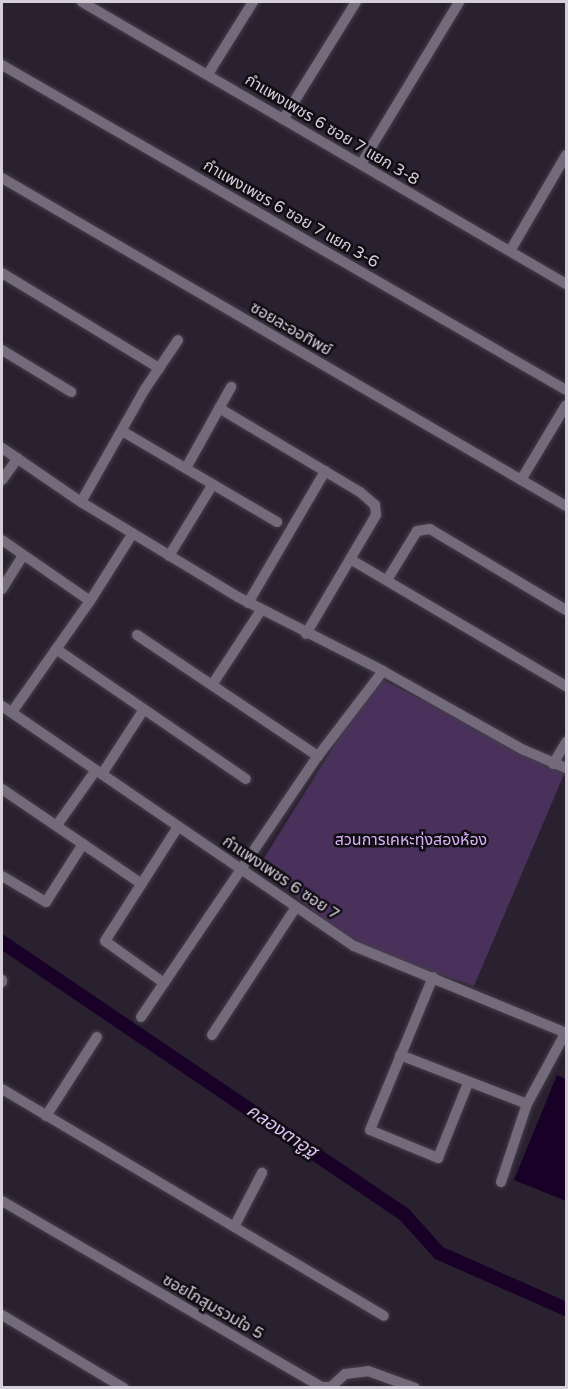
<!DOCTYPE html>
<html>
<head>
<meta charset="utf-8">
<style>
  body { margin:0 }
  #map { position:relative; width:568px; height:1389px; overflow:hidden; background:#29212f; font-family:"Varela Round","Noto Sans Thai",sans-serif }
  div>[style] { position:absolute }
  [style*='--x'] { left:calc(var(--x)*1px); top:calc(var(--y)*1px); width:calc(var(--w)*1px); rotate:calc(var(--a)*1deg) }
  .green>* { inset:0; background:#4a315c }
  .water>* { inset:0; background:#180027 }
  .canal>* { height:14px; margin:-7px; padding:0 7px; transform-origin:7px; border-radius:7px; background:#180027 }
  .roads { filter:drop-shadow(0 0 2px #443e49) drop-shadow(0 0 2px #443e49) }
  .minor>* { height:10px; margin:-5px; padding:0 5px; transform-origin:5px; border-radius:5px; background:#736a7b }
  span { translate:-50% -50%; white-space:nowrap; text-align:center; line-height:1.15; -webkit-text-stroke:5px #100d13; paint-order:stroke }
  .street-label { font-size:16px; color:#d4cfd8 }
  .park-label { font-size:16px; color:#dab1f9 }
  .water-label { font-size:18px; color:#e0c2f8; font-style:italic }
  .frame { position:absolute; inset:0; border:3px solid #d4cfd8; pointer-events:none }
</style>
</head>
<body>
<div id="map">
  <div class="green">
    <i style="clip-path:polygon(377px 677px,565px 772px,474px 986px,354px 945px,259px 866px)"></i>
  </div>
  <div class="water">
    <i style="clip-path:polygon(557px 1075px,566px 1079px,566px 1201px,514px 1180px)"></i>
  </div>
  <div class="canal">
    <i style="--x:2;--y:942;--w:484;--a:34.1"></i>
    <i style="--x:403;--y:1213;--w:54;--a:48"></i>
    <i style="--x:439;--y:1253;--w:139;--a:23.8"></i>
  </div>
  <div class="roads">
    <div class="minor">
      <i style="--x:82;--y:2;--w:560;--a:30.23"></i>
      <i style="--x:2;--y:65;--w:651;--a:29.95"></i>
      <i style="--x:208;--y:74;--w:85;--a:-58"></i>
      <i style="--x:284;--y:118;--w:137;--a:-58.2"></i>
      <i style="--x:361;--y:164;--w:189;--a:-58.8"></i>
      <i style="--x:2;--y:178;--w:652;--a:30.18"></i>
      <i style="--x:510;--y:251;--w:111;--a:-59.7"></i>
      <i style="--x:2;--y:273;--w:184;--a:31.2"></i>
      <i style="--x:2;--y:350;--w:81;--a:31.3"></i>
      <i style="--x:219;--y:408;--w:164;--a:30.8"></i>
      <i style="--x:360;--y:492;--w:20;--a:41"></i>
      <i style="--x:375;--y:505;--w:10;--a:84"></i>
      <i style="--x:376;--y:515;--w:138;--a:120.5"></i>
      <i style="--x:122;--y:431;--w:180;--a:30.4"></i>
      <i style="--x:2;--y:448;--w:96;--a:34.4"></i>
      <i style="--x:81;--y:502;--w:184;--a:31.2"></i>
      <i style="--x:238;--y:597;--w:163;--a:27"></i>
      <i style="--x:383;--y:671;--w:162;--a:29.3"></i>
      <i style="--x:524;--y:750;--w:46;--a:23.2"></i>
      <i style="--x:186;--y:468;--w:93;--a:-60.9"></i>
      <i style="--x:2;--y:480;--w:27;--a:-54"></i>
      <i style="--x:521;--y:480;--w:87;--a:-59"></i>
      <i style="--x:81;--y:502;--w:130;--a:-60.5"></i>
      <i style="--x:145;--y:389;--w:59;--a:-56"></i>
      <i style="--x:2;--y:540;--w:107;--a:34.7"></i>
      <i style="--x:169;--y:556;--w:84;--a:-58.6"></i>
      <i style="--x:350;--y:559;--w:251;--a:30.5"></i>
      <i style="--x:387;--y:580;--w:57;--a:-58.5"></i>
      <i style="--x:417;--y:531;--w:13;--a:-9"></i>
      <i style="--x:430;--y:529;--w:158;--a:30.8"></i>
      <i style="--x:2;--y:589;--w:39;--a:-58"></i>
      <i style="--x:248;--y:603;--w:153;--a:-59.7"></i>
      <i style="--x:137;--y:635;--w:218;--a:33.8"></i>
      <i style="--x:56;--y:649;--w:230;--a:34.4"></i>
      <i style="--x:212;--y:685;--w:90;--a:-56.8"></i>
      <i style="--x:2;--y:706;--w:426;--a:34.3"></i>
      <i style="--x:354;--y:946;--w:229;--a:22.3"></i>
      <i style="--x:12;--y:712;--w:136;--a:-54.9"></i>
      <i style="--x:90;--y:601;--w:80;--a:-57.7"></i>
      <i style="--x:553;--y:764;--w:26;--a:-59"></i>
      <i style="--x:102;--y:774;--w:77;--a:-57.1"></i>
      <i style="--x:2;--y:789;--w:169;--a:34.2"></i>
      <i style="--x:57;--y:825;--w:67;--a:-54.7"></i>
      <i style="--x:2;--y:876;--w:51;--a:30.6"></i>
      <i style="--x:46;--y:902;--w:69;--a:-57.5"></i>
      <i style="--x:433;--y:977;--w:165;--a:112.4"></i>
      <i style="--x:370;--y:1130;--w:74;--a:22.4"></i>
      <i style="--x:438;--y:1158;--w:81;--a:-68.2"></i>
      <i style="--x:2;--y:982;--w:2;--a:-90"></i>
      <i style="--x:164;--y:983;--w:72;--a:-144.6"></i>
      <i style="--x:105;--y:941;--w:135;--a:-57.4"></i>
      <i style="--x:141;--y:1017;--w:315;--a:-55.9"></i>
      <i style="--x:318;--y:756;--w:107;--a:-52.6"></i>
      <i style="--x:212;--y:1035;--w:153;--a:-56.7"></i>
      <i style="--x:400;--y:1055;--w:136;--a:21.1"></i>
      <i style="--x:2;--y:1089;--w:444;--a:30.7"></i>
      <i style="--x:46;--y:1116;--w:94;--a:-57.2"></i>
      <i style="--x:501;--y:1182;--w:82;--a:-71.6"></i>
      <i style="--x:527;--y:1104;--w:82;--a:-61.6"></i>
      <i style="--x:2;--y:1201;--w:369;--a:30.2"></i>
      <i style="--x:321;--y:1387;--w:10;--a:0"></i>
      <i style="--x:331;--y:1387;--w:19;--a:-43"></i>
      <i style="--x:345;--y:1374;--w:23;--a:-7"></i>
      <i style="--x:368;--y:1371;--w:50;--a:19.9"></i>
      <i style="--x:235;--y:1225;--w:59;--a:-62.6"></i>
      <i style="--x:2;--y:1315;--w:142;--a:30.9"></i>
    </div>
  </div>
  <div class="street-label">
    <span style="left:332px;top:130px;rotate:31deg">กำแพงเพชร 6 ซอย 7 แยก 3-8</span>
    <span style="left:291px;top:214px;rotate:30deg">กำแพงเพชร 6 ซอย 7 แยก 3-6</span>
    <span style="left:291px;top:329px;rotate:30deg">ซอยละออทิพย์</span>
    <span style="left:281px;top:878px;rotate:34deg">กำแพงเพชร 6 ซอย 7</span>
    <span style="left:213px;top:1307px;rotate:30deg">ซอยโกสุมรวมใจ 5</span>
  </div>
  <div class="park-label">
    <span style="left:411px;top:840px">สวนการเคหะทุ่งสองห้อง</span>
  </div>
  <div class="water-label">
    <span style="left:282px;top:1131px;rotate:34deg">คลองตาอูฐ</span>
  </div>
  <div class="frame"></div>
</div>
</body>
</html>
